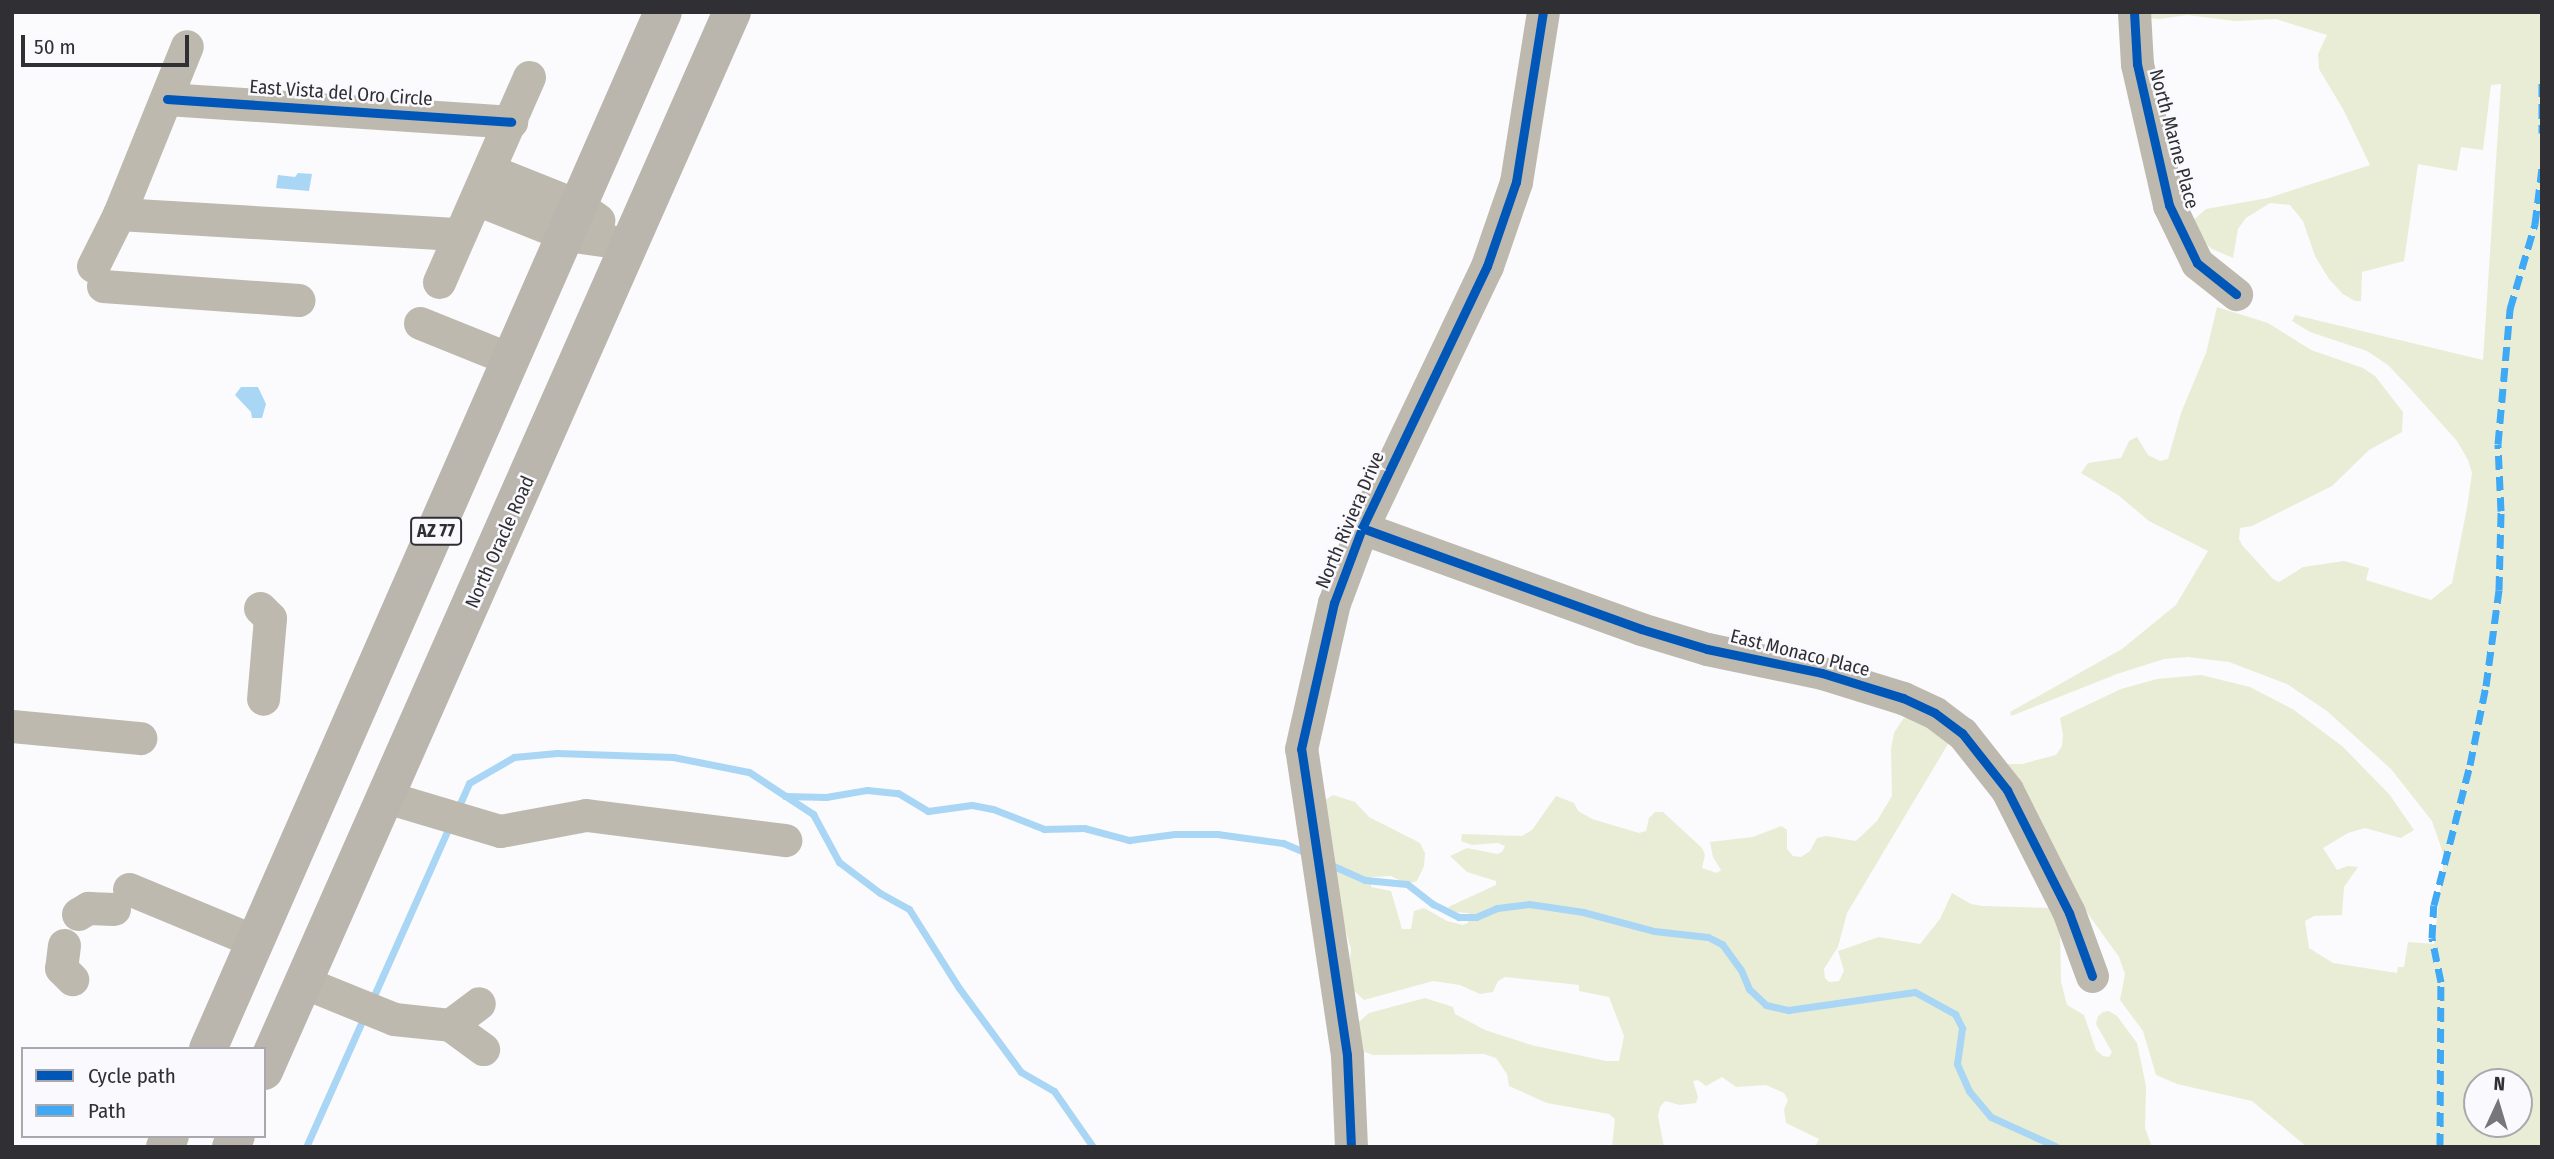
<!DOCTYPE html>
<html>
<head>
<meta charset="utf-8">
<style>
  body { margin:0 }
  #map { position:relative; width:2554px; height:1159px; overflow:hidden; background:#fbfafd; font-family:"Fira Sans Condensed",sans-serif }
  div>[style] { position:absolute }
  [style*='--x'] { left:calc(var(--x)*1px); top:calc(var(--y)*1px); width:calc(var(--w)*1px); rotate:calc(var(--a)*1deg) }
  .green>* { inset:0; background:#e9edd5 }
  .water>* { inset:0; background:#a8d6f4 }
  .stream>* { height:7px; margin:-3.5px; padding:0 3.5px; transform-origin:3.5px; border-radius:3.5px; background:#a8d6f4 }
  .minor>* { height:33px; margin:-16.5px; padding:0 16.5px; transform-origin:16.5px; border-radius:16.5px; background:#beb9ae }
  .highway>* { height:38px; margin:-19px; padding:0 19px; transform-origin:19px; border-radius:19px; background:#bab6ad }
  .quiet>* { height:7px; margin-top:-3.5px; transform-origin:0; background:repeating-linear-gradient(90deg,#3fa9f5 0 14px,transparent 0 21px) }
  .cycleway>* { height:9px; margin:-4.5px; padding:0 4.5px; transform-origin:4.5px; border-radius:4.5px; background:#0057b8 }
  span { translate:-50% -50%; white-space:nowrap; text-align:center; line-height:1.15; -webkit-text-stroke:5px #faf9fe; paint-order:stroke }
  .shield-label span { padding:2px 5px; background:#faf9fe; border:2px solid; border-radius:5px; -webkit-text-stroke-width:0 }
  .shield-label { font-size:18px; color:#302f33; font-weight:700 }
  .street-label { font-size:19px; color:#302f33 }
  .frame { position:absolute; inset:0; border:14px solid #302f33; pointer-events:none }
  .legend { position:absolute; left:21px; top:1047px; width:245px; height:91px; box-sizing:border-box; background:#faf9fe; border:2px solid #a9a8ad; margin:0; padding:9px 12px; list-style:none; font-size:21px; color:#302f33 }
  .legend li { display:flex; align-items:center; gap:14px; height:35px }
  .legend b { width:35px; border:2px solid #a9a8ad }
  .north { position:absolute; left:2463px; top:1068px; width:70px; height:70px; box-sizing:border-box; background:#faf9fe; border:2px solid #a9a8ad; border-radius:50%; rotate:4deg; font-size:19px; font-weight:700; line-height:28px; text-align:center; color:#302f33 }
  .north::after { content:''; display:block; margin:auto; width:24px; height:32px; background:#77767a; clip-path:polygon(50% 0,100% 100%,50% 72%,0 100%) }
  .scale { position:absolute; left:21px; top:35px; width:168px; height:32px; box-sizing:border-box; border:4px solid #302f33; border-top:0; padding-left:9px; font-size:21px; line-height:24px; white-space:nowrap; color:#302f33; -webkit-text-stroke:5px #faf9fe; paint-order:stroke }
</style>
</head>
<body>
<div id="map">
  <div class="green">
    <i style="clip-path:polygon(evenodd,2142px 12px,2542px 12px,2542px 1147px,2307px 1147px,2252px 1101px,2177px 1084px,2156px 1075px,2143px 1031px,2120px 1000px,2125px 974px,2119px 957px,2086px 911px,2008px 764px,2022px 764px,2056px 755px,2062px 746px,2063px 735px,2060px 718px,2121px 689px,2157px 679px,2201px 675px,2250px 687px,2294px 710px,2342px 746px,2389px 794px,2414px 830px,2401px 838px,2365px 828px,2348px 833px,2323px 848px,2337px 870px,2348px 866px,2358px 867px,2344px 887px,2342px 915px,2314px 916px,2305px 921px,2309px 948px,2333px 963px,2397px 973px,2398px 967px,2404px 967px,2408px 942px,2434px 944px,2444px 856px,2432px 821px,2391px 769px,2327px 711px,2287px 684px,2229px 662px,2188px 657px,2164px 659px,2117px 674px,2011px 716px,2010px 712px,2122px 649px,2176px 605px,2208px 551px,2149px 521px,2118px 495px,2081px 473px,2088px 463px,2121px 458px,2129px 441px,2137px 437px,2148px 455px,2160px 461px,2168px 459px,2181px 413px,2206px 353px,2217px 307px,2268px 323px,2311px 350px,2363px 368px,2375px 376px,2403px 412px,2402px 432px,2369px 450px,2332px 486px,2252px 526px,2240px 528px,2239px 539px,2242px 545px,2273px 579px,2279px 582px,2303px 567px,2344px 561px,2369px 568px,2366px 580px,2431px 600px,2452px 583px,2467px 508px,2472px 473px,2468px 460px,2457px 441px,2407px 385px,2388px 365px,2367px 351px,2310px 332px,2292px 321px,2295px 315px,2483px 360px,2501px 84px,2491px 85px,2483px 150px,2461px 147px,2457px 171px,2418px 164px,2404px 261px,2362px 272px,2361px 301px,2355px 301px,2343px 294px,2329px 279px,2315px 256px,2303px 221px,2290px 205px,2270px 203px,2246px 218px,2238px 229px,2233px 258px,2212px 249px,2199px 238px,2190px 223px,2206px 209px,2268px 198px,2370px 165px,2343px 109px,2319px 69px,2318px 54px,2327px 35px,2276px 19px,2235px 21px,2187px 15px,2160px 19px,2147px 18px,2142px 12px,2477px 1082px,2519px 1082px,2519px 1124px,2477px 1124px,2477px 1082px)"></i>
    <i style="clip-path:polygon(1908px 716px,1951px 739px,1847px 913px,1838px 947px,1824px 969px,1825px 978px,1829px 982px,1839px 981px,1844px 971px,1838px 951px,1879px 937px,1920px 944px,1940px 919px,1952px 893px,1971px 904px,1983px 906px,2051px 908px,2060px 931px,2061px 982px,2067px 1005px,2084px 1015px,2096px 1050px,2103px 1056px,2109px 1057px,2112px 1052px,2096px 1024px,2098px 1016px,2103px 1012px,2109px 1011px,2117px 1016px,2137px 1043px,2146px 1086px,2145px 1128px,2152px 1147px,1815px 1147px,1819px 1139px,1786px 1123px,1784px 1110px,1788px 1100px,1784px 1093px,1766px 1085px,1736px 1087px,1722px 1077px,1706px 1086px,1698px 1080px,1693px 1081px,1698px 1097px,1696px 1103px,1680px 1105px,1665px 1101px,1660px 1107px,1658px 1116px,1664px 1147px,1612px 1147px,1615px 1119px,1609px 1114px,1547px 1103px,1509px 1086px,1507px 1074px,1496px 1058px,1484px 1054px,1373px 1055px,1360px 1050px,1352px 1028px,1369px 1013px,1425px 998px,1453px 1007px,1455px 1014px,1485px 1030px,1531px 1045px,1606px 1061px,1619px 1061px,1624px 1036px,1609px 997px,1579px 991px,1579px 985px,1505px 977px,1498px 981px,1493px 992px,1480px 994px,1460px 985px,1433px 981px,1364px 1000px,1353px 990px,1349px 969px,1351px 949px,1343px 922px,1325px 800px,1333px 795px,1355px 802px,1369px 817px,1420px 843px,1425px 853px,1424px 866px,1417px 881px,1407px 884px,1391px 876px,1372px 877px,1371px 887px,1391px 891px,1402px 929px,1411px 929px,1414px 911px,1424px 908px,1447px 921px,1463px 925px,1468px 923px,1469px 913px,1452px 912px,1448px 907px,1496px 885px,1496px 881px,1467px 872px,1450px 856px,1467px 848px,1497px 854px,1502px 852px,1505px 846px,1498px 843px,1472px 845px,1461px 841px,1462px 834px,1522px 836px,1532px 830px,1556px 796px,1574px 803px,1578px 811px,1592px 819px,1639px 833px,1646px 831px,1649px 818px,1655px 812px,1663px 812px,1702px 848px,1705px 855px,1702px 868px,1717px 873px,1721px 870px,1713px 857px,1710px 842px,1753px 837px,1781px 826px,1787px 830px,1787px 849px,1793px 856px,1801px 857px,1810px 851px,1817px 838px,1826px 836px,1856px 841px,1877px 821px,1892px 796px,1891px 749px,1894px 733px,1903px 719px)"></i>
  </div>
  <div class="water">
    <i style="clip-path:polygon(298px 173px,312px 174px,309px 191px,276px 188px,278px 175px,295px 177px)"></i>
    <i style="clip-path:polygon(241px 387px,258px 387px,266px 404px,262px 418px,252px 418px,251px 412px,235px 395px)"></i>
  </div>
  <div class="stream">
    <i style="--x:785;--y:796;--w:41;--a:1.4"></i>
    <i style="--x:826;--y:797;--w:42;--a:-9.7"></i>
    <i style="--x:867;--y:790;--w:31;--a:6"></i>
    <i style="--x:898;--y:793;--w:35;--a:31"></i>
    <i style="--x:928;--y:811;--w:44;--a:-7.8"></i>
    <i style="--x:972;--y:805;--w:21;--a:11"></i>
    <i style="--x:993;--y:809;--w:55;--a:21.4"></i>
    <i style="--x:1044;--y:829;--w:40;--a:-1.4"></i>
    <i style="--x:1084;--y:828;--w:47;--a:14.9"></i>
    <i style="--x:1129;--y:840;--w:46;--a:-7.4"></i>
    <i style="--x:1175;--y:834;--w:42;--a:0"></i>
    <i style="--x:1217;--y:834;--w:67;--a:7.8"></i>
    <i style="--x:1283;--y:843;--w:25;--a:23"></i>
    <i style="--x:458;--y:808;--w:27;--a:-66"></i>
    <i style="--x:469;--y:783;--w:52;--a:-30"></i>
    <i style="--x:514;--y:757;--w:43;--a:-5.3"></i>
    <i style="--x:557;--y:753;--w:116;--a:2"></i>
    <i style="--x:673;--y:757;--w:77;--a:11.2"></i>
    <i style="--x:749;--y:772;--w:77;--a:33.3"></i>
    <i style="--x:813;--y:814;--w:55;--a:61.6"></i>
    <i style="--x:839;--y:862;--w:51;--a:37.1"></i>
    <i style="--x:880;--y:893;--w:33;--a:29"></i>
    <i style="--x:909;--y:909;--w:93;--a:57.7"></i>
    <i style="--x:959;--y:988;--w:104;--a:53.6"></i>
    <i style="--x:1021;--y:1072;--w:38;--a:30"></i>
    <i style="--x:1054;--y:1091;--w:68;--a:55.1"></i>
    <i style="--x:1329;--y:864;--w:39;--a:24"></i>
    <i style="--x:1365;--y:880;--w:42;--a:5.4"></i>
    <i style="--x:1407;--y:884;--w:33;--a:38"></i>
    <i style="--x:1433;--y:904;--w:29;--a:27"></i>
    <i style="--x:1459;--y:917;--w:17;--a:0"></i>
    <i style="--x:1476;--y:917;--w:23;--a:-23"></i>
    <i style="--x:1497;--y:908;--w:32;--a:-7"></i>
    <i style="--x:1529;--y:904;--w:55;--a:8.4"></i>
    <i style="--x:1583;--y:912;--w:73;--a:15"></i>
    <i style="--x:1654;--y:931;--w:54;--a:6.3"></i>
    <i style="--x:1708;--y:937;--w:16;--a:27"></i>
    <i style="--x:1722;--y:944;--w:32;--a:54"></i>
    <i style="--x:1741;--y:970;--w:21;--a:67"></i>
    <i style="--x:1749;--y:989;--w:23;--a:43"></i>
    <i style="--x:1766;--y:1005;--w:23;--a:13"></i>
    <i style="--x:1788;--y:1010;--w:128;--a:-8.1"></i>
    <i style="--x:1915;--y:992;--w:46;--a:28.8"></i>
    <i style="--x:1955;--y:1014;--w:16;--a:63"></i>
    <i style="--x:1962;--y:1028;--w:36;--a:98"></i>
    <i style="--x:1957;--y:1064;--w:30;--a:66"></i>
    <i style="--x:1969;--y:1091;--w:34;--a:50"></i>
    <i style="--x:1991;--y:1117;--w:72;--a:24.4"></i>
    <i style="--x:372;--y:1000;--w:192;--a:-66"></i>
    <i style="--x:306;--y:1147;--w:142;--a:-66"></i>
  </div>
  <div class="minor">
    <i style="--x:2134;--y:12;--w:52;--a:86.7"></i>
    <i style="--x:2137;--y:64;--w:145;--a:77.2"></i>
    <i style="--x:2169;--y:205;--w:64;--a:64.2"></i>
    <i style="--x:2197;--y:263;--w:50;--a:38.5"></i>
    <i style="--x:167;--y:99;--w:345;--a:3.8"></i>
    <i style="--x:489;--y:170;--w:97;--a:21.8"></i>
    <i style="--x:579;--y:206;--w:24;--a:36"></i>
    <i style="--x:476;--y:199;--w:98;--a:21.6"></i>
    <i style="--x:567;--y:235;--w:64;--a:8.1"></i>
    <i style="--x:119;--y:214;--w:341;--a:3.4"></i>
    <i style="--x:93;--y:266;--w:58;--a:-63.4"></i>
    <i style="--x:119;--y:214;--w:181;--a:-68"></i>
    <i style="--x:439;--y:282;--w:224;--a:-66.3"></i>
    <i style="--x:103;--y:286;--w:196;--a:4.1"></i>
    <i style="--x:420;--y:323;--w:99;--a:21.9"></i>
    <i style="--x:1362;--y:528;--w:297;--a:19.9"></i>
    <i style="--x:1641;--y:629;--w:69;--a:16.9"></i>
    <i style="--x:1707;--y:649;--w:117;--a:11.8"></i>
    <i style="--x:1822;--y:673;--w:85;--a:17.2"></i>
    <i style="--x:1903;--y:698;--w:35;--a:25"></i>
    <i style="--x:1935;--y:713;--w:34;--a:37"></i>
    <i style="--x:1962;--y:733;--w:73;--a:51.7"></i>
    <i style="--x:2007;--y:790;--w:138;--a:63.2"></i>
    <i style="--x:2069;--y:913;--w:67;--a:69.9"></i>
    <i style="--x:260;--y:608;--w:14;--a:45"></i>
    <i style="--x:270;--y:618;--w:81;--a:94.9"></i>
    <i style="--x:12;--y:726;--w:129;--a:5.4"></i>
    <i style="--x:386;--y:797;--w:119;--a:16.6"></i>
    <i style="--x:500;--y:831;--w:87;--a:-10.5"></i>
    <i style="--x:586;--y:815;--w:201;--a:7.2"></i>
    <i style="--x:129;--y:889;--w:135;--a:22.6"></i>
    <i style="--x:78;--y:914;--w:12;--a:-31"></i>
    <i style="--x:88;--y:908;--w:26;--a:2"></i>
    <i style="--x:64;--y:945;--w:23;--a:97"></i>
    <i style="--x:61;--y:968;--w:16;--a:45"></i>
    <i style="--x:303;--y:982;--w:98;--a:22.1"></i>
    <i style="--x:394;--y:1019;--w:56;--a:6.1"></i>
    <i style="--x:450;--y:1025;--w:41;--a:36"></i>
    <i style="--x:450;--y:1025;--w:36;--a:-37"></i>
    <i style="--x:1351;--y:1147;--w:92;--a:-92.5"></i>
    <i style="--x:1347;--y:1055;--w:309;--a:-98.5"></i>
    <i style="--x:1301;--y:749;--w:150;--a:-77.3"></i>
    <i style="--x:1334;--y:603;--w:80;--a:-69.5"></i>
    <i style="--x:1362;--y:528;--w:290;--a:-64.5"></i>
    <i style="--x:1487;--y:266;--w:89;--a:-71"></i>
    <i style="--x:1516;--y:182;--w:172;--a:-81"></i>
  </div>
  <div class="highway">
    <i style="--x:208;--y:1049;--w:1132;--a:-66.31"></i>
    <i style="--x:264;--y:1071;--w:1158;--a:-66.16"></i>
    <i style="--x:165;--y:1147;--w:12;--a:-66"></i>
    <i style="--x:231;--y:1147;--w:12;--a:-66"></i>
  </div>
  <div class="quiet">
    <i style="--x:2542;--y:83;--w:50;--a:90"></i>
    <i style="--x:2440;--y:1147;--w:165;--a:-89.7"></i>
    <i style="--x:2441;--y:982;--w:45;--a:-101.6"></i>
    <i style="--x:2432;--y:938;--w:33;--a:-87"></i>
    <i style="--x:2434;--y:905;--w:145;--a:-75.6"></i>
    <i style="--x:2470;--y:765;--w:81;--a:-78.6"></i>
    <i style="--x:2486;--y:686;--w:97;--a:-82.3"></i>
    <i style="--x:2499;--y:590;--w:79;--a:-88.5"></i>
    <i style="--x:2501;--y:511;--w:67;--a:-92.6"></i>
    <i style="--x:2498;--y:444;--w:136;--a:-84.9"></i>
    <i style="--x:2510;--y:309;--w:89;--a:-73.6"></i>
    <i style="--x:2535;--y:224;--w:56;--a:-82.9"></i>
  </div>
  <div class="cycleway">
    <i style="--x:2134;--y:12;--w:52;--a:86.7"></i>
    <i style="--x:2137;--y:64;--w:145;--a:77.2"></i>
    <i style="--x:2169;--y:205;--w:64;--a:64.2"></i>
    <i style="--x:2197;--y:263;--w:50;--a:38.5"></i>
    <i style="--x:167;--y:99;--w:345;--a:3.8"></i>
    <i style="--x:1362;--y:528;--w:297;--a:19.9"></i>
    <i style="--x:1641;--y:629;--w:69;--a:16.9"></i>
    <i style="--x:1707;--y:649;--w:117;--a:11.8"></i>
    <i style="--x:1822;--y:673;--w:85;--a:17.2"></i>
    <i style="--x:1903;--y:698;--w:35;--a:25"></i>
    <i style="--x:1935;--y:713;--w:34;--a:37"></i>
    <i style="--x:1962;--y:733;--w:73;--a:51.7"></i>
    <i style="--x:2007;--y:790;--w:138;--a:63.2"></i>
    <i style="--x:2069;--y:913;--w:67;--a:69.9"></i>
    <i style="--x:1351;--y:1147;--w:92;--a:-92.5"></i>
    <i style="--x:1347;--y:1055;--w:309;--a:-98.5"></i>
    <i style="--x:1301;--y:749;--w:150;--a:-77.3"></i>
    <i style="--x:1334;--y:603;--w:80;--a:-69.5"></i>
    <i style="--x:1362;--y:528;--w:290;--a:-64.5"></i>
    <i style="--x:1487;--y:266;--w:89;--a:-71"></i>
    <i style="--x:1516;--y:182;--w:172;--a:-81"></i>
  </div>
  <div class="shield-label">
    <span style="left:436px;top:531px">AZ 77</span>
  </div>
  <div class="street-label">
    <span style="left:341px;top:93px;rotate:4deg">East Vista del Oro Circle</span>
    <span style="left:2174px;top:139px;rotate:75deg">North Marne Place</span>
    <span style="left:1350px;top:520px;rotate:-67deg">North Riviera Drive</span>
    <span style="left:500px;top:542px;rotate:-66deg">North Oracle Road</span>
    <span style="left:1800px;top:653px;rotate:14deg">East Monaco Place</span>
  </div>
  <div class="frame"></div>
  <ul class="legend">
  <li><b style="height:9px;background:#0057b8"></b>Cycle path</li>
  <li><b style="height:9px;background:#3fa9f5"></b>Path</li>
  </ul>
  <div class="north">N</div>
  <div class="scale">50 m</div>
</div>
</body>
</html>
